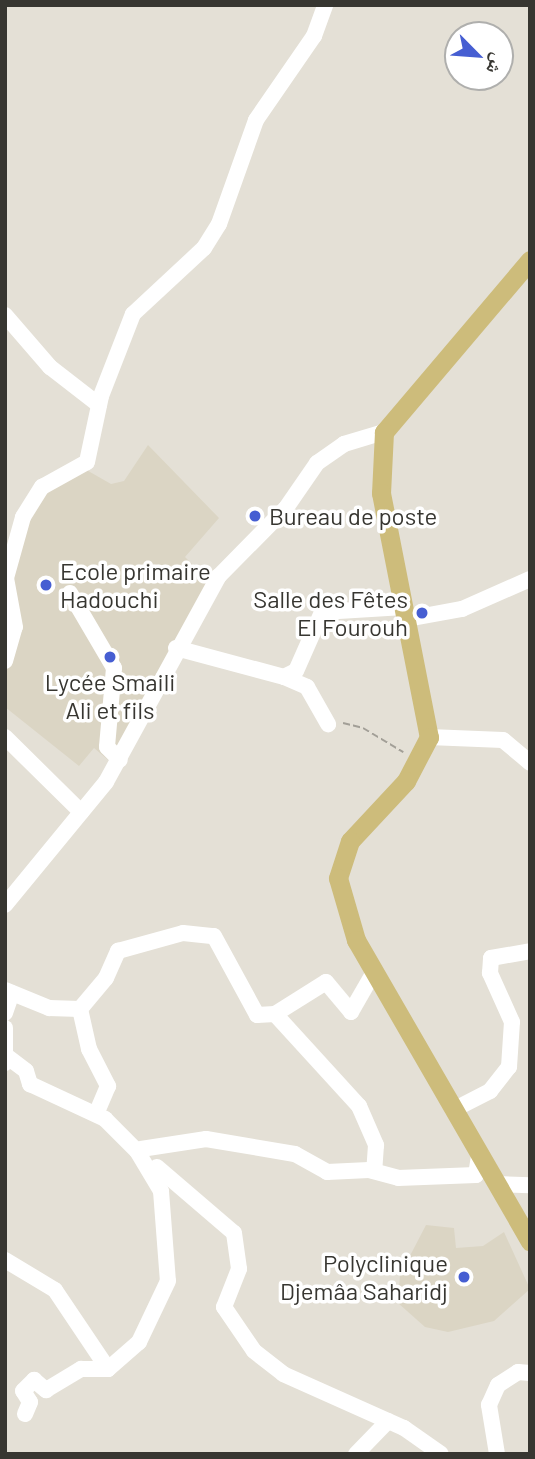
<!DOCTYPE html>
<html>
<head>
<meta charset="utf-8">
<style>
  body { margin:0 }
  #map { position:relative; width:535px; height:1459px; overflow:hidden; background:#e4e0d6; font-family:Barlow,"Noto Naskh Arabic",sans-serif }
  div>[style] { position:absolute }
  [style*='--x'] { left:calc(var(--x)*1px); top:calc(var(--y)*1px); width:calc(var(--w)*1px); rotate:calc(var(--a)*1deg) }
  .built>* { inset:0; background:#dbd5c4 }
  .path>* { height:2px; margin-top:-1px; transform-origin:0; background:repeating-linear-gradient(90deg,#a29f97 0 7px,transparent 0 10.5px) }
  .minor>* { height:16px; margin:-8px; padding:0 8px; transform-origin:8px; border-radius:8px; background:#fff }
  .major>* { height:19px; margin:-9.5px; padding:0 9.5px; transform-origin:9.5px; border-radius:9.5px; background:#cdbc7b }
  .dots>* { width:19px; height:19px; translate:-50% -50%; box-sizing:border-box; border:4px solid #fff; border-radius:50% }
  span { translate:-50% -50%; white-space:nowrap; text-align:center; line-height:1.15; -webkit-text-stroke:7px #fff; paint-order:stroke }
  .poi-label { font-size:24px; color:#373631 }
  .left { translate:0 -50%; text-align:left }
  .right { translate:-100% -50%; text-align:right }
  .frame { position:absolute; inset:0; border:7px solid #373631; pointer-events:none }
  .north { position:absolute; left:444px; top:21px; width:70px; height:70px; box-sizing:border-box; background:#fff; border:2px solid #afafad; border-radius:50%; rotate:115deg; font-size:19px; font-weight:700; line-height:28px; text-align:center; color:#373631 }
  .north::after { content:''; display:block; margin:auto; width:24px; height:32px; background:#465ed2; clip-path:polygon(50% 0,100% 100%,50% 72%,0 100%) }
</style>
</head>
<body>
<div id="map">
  <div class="built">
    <i style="clip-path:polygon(148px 445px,219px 518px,185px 557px,208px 580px,113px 764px,94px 748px,79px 766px,5px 707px,8px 593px,36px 493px,83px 468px,111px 484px,124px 481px)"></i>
    <i style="clip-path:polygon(426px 1225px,454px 1228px,456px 1248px,483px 1246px,504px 1232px,530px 1289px,494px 1321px,448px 1332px,425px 1327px,398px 1303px,400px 1275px)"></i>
  </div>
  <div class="path">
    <i style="--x:343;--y:723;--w:21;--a:14"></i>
    <i style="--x:363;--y:728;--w:47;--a:31"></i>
  </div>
  <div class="minor">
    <i style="--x:5;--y:315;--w:69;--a:49.1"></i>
    <i style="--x:50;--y:367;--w:62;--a:37.8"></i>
    <i style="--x:70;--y:593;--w:87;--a:59.6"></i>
    <i style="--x:114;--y:668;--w:79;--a:95.1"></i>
    <i style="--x:107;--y:747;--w:18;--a:45"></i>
    <i style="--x:407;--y:619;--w:56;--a:-10.3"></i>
    <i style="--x:462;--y:609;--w:74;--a:-23.8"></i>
    <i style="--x:176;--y:648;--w:112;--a:15"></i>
    <i style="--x:284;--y:677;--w:13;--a:-27"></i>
    <i style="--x:296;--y:671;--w:64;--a:-66.2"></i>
    <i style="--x:322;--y:612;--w:82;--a:-3.5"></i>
    <i style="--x:5;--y:661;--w:35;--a:-74"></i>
    <i style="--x:15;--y:627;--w:50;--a:-100.4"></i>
    <i style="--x:6;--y:578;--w:63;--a:-74.4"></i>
    <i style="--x:23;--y:517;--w:36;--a:-58"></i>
    <i style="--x:42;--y:487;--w:51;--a:-29.1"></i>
    <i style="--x:87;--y:462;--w:67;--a:-78"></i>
    <i style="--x:101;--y:396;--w:88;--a:-68.7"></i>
    <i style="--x:133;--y:314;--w:97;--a:-42.9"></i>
    <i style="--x:204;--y:248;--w:28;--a:-58"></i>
    <i style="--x:219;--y:224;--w:110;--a:-70.4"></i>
    <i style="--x:256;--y:120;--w:102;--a:-55.4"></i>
    <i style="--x:314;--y:36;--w:33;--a:-70"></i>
    <i style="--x:284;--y:677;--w:25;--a:23"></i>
    <i style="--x:307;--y:687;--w:43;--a:60.4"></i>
    <i style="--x:5;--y:737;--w:107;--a:44.6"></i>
    <i style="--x:429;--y:737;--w:74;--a:2.3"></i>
    <i style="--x:503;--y:740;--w:35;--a:40"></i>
    <i style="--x:5;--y:905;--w:159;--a:-50.6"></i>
    <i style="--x:106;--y:782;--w:235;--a:-61.3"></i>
    <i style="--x:219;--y:576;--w:95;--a:-45.4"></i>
    <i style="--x:286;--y:508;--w:55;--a:-55.4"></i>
    <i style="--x:317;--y:463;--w:33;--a:-35"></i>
    <i style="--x:344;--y:444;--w:42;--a:-16.7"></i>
    <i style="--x:5;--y:990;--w:48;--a:22.2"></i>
    <i style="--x:49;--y:1008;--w:31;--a:2"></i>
    <i style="--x:80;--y:1009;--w:41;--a:77.3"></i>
    <i style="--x:89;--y:1049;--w:42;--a:62.8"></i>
    <i style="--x:108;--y:1086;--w:30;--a:113"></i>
    <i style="--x:80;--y:1009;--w:40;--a:-50"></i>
    <i style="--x:106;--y:978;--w:30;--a:-66"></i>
    <i style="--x:118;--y:951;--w:67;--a:-15.5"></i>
    <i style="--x:183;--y:933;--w:31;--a:6"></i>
    <i style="--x:214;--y:936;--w:90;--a:61.4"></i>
    <i style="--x:257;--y:1015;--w:18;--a:-3"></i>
    <i style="--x:275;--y:1014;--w:60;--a:-32.1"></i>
    <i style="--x:326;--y:982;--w:39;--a:50"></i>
    <i style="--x:351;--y:1012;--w:46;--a:-60.1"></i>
    <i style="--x:5;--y:1013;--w:21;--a:-71"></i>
    <i style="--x:275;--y:1014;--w:125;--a:47.6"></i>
    <i style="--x:359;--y:1106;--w:43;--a:66.4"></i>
    <i style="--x:376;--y:1145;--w:26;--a:94"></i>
    <i style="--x:5;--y:1028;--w:35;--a:90"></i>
    <i style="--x:5;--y:1055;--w:26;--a:37"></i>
    <i style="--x:26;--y:1071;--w:14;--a:73"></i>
    <i style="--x:30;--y:1084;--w:83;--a:25"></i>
    <i style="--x:105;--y:1119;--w:45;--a:45"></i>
    <i style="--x:137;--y:1151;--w:47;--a:59"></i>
    <i style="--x:161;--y:1191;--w:90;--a:85.6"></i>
    <i style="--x:168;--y:1281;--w:68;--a:115.4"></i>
    <i style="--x:139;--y:1342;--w:41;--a:138.9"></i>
    <i style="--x:108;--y:1369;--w:95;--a:-123.9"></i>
    <i style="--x:55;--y:1290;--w:58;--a:-149"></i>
    <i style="--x:453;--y:1110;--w:42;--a:-27.2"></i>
    <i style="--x:490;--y:1091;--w:31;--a:-52"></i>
    <i style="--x:509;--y:1067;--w:45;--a:-86.2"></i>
    <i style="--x:512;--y:1022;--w:54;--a:-114.2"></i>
    <i style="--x:490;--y:973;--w:15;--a:-86"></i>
    <i style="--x:491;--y:958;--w:40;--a:-10"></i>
    <i style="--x:141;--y:1149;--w:66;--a:-8.7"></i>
    <i style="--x:206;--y:1139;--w:90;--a:9.6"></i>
    <i style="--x:295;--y:1154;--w:37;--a:29"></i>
    <i style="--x:327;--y:1172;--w:42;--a:-2.7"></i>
    <i style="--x:369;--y:1170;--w:30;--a:15"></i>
    <i style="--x:398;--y:1178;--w:78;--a:-2.2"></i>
    <i style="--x:476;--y:1175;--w:19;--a:-81"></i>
    <i style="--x:157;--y:1167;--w:101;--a:40.6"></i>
    <i style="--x:234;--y:1233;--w:36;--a:82"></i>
    <i style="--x:239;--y:1269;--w:41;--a:111.5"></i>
    <i style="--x:224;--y:1307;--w:53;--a:55.7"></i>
    <i style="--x:254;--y:1351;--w:37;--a:38"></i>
    <i style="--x:283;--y:1374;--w:133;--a:24.1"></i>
    <i style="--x:404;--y:1428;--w:45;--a:35.1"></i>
    <i style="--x:496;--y:1184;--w:34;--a:2"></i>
    <i style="--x:25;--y:1414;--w:13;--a:-67"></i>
    <i style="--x:30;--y:1402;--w:13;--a:-122"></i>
    <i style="--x:23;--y:1391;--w:16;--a:-45"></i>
    <i style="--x:34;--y:1380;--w:16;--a:40"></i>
    <i style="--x:46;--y:1390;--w:41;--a:-31"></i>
    <i style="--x:81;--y:1369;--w:27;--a:0"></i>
    <i style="--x:356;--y:1454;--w:46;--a:-45.9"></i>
    <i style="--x:497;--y:1454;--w:50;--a:-99.3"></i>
    <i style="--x:489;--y:1405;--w:22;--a:-66"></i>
    <i style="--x:498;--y:1385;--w:24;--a:-33"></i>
    <i style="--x:518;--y:1372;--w:12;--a:5"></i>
  </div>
  <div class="major">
    <i style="--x:530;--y:260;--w:226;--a:130.3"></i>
    <i style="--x:384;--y:432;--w:61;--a:92.8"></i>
    <i style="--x:381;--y:493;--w:249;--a:78.9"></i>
    <i style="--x:429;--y:737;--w:50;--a:117.6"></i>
    <i style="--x:406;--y:781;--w:82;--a:133"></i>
    <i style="--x:350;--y:841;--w:39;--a:108"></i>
    <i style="--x:338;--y:878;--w:65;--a:73.8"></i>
    <i style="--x:356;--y:940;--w:348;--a:60"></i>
  </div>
  <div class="dots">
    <i style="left:255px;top:516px;background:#465ed2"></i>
    <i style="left:46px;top:585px;background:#465ed2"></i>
    <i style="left:422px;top:613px;background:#465ed2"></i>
    <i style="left:110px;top:657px;background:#465ed2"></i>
    <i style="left:464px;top:1277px;background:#465ed2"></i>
  </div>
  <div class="poi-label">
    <span class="left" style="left:269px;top:516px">Bureau de poste</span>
    <span class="left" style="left:60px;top:585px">Ecole primaire<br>Hadouchi</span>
    <span class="right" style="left:408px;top:613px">Salle des Fêtes<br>El Fourouh</span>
    <span style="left:110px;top:696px">Lycée Smaili<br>Ali et fils</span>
    <span class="right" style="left:448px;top:1277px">Polyclinique<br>Djemâa Saharidj</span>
  </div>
  <div class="frame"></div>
  <div class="north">ش</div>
</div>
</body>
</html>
